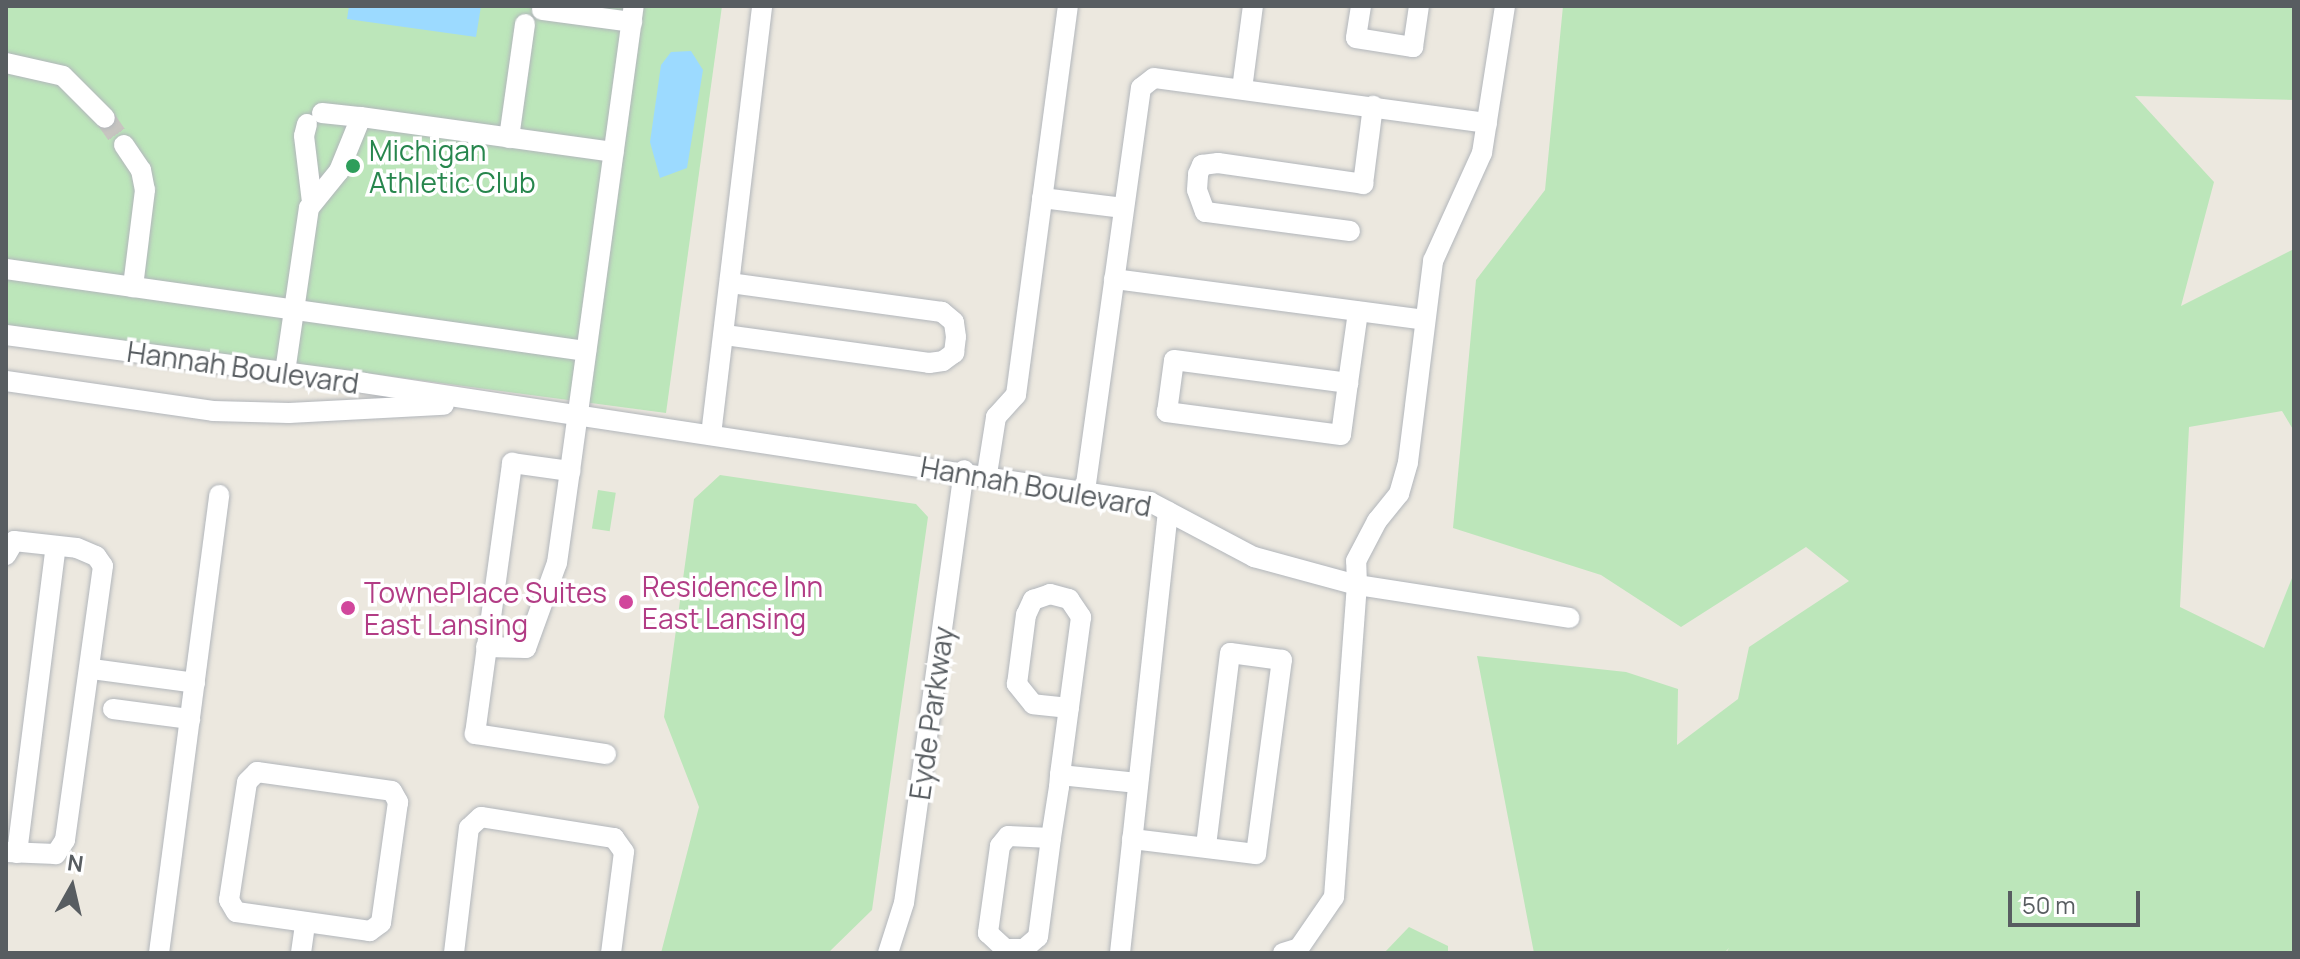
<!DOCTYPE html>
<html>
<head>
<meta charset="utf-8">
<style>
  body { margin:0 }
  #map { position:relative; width:2300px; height:959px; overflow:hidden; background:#ece8df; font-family:Manrope,sans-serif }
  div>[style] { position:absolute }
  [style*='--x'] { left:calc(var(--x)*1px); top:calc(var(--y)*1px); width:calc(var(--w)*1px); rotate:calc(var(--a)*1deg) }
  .green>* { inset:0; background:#bce6ba; transform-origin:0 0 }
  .water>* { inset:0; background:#9cdaff }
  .minor-tunnel>* { height:20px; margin-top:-10px; transform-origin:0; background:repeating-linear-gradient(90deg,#c7c5c0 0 20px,transparent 0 30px) }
  .roads { filter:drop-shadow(0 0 2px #b2b6bb) drop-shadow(0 0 2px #b2b6bb) }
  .minor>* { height:20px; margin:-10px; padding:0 10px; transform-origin:10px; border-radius:10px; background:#fff }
  .dots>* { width:22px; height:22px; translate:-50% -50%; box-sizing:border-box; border:4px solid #fff; border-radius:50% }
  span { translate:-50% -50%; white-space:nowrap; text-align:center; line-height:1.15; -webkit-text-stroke:7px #fff; paint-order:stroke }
  .leisure-label { font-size:28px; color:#27864d }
  .left { translate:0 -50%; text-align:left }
  .street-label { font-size:28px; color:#585d61 }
  .hotel-label { font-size:28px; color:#b23c85 }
  .frame { position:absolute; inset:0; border:8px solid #585d61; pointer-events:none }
  .north { position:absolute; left:32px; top:847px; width:80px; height:80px; -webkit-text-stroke:6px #fff; paint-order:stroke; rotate:8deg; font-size:22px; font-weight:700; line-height:32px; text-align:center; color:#585d61 }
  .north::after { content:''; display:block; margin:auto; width:28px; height:36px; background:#585d61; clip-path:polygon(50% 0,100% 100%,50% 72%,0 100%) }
  .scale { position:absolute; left:2008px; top:891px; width:132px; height:36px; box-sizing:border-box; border:4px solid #585d61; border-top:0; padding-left:10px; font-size:24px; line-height:28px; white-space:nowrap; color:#585d61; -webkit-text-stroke:6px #fff; paint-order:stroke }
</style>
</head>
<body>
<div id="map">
  <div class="green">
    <i style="clip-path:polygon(6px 6px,722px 6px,666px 413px,6px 325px)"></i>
    <i style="clip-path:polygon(1563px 6px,2294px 6px,2294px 100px,2135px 96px,2214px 182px,2181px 306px,2294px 249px,2294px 431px,2282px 411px,2189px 427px,2180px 607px,2264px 648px,2294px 573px,2294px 953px,1726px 953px,1729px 948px,1724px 953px,1534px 953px,1477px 656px,1626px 672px,1678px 689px,1677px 745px,1738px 699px,1749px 647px,1849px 581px,1806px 547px,1681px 627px,1601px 575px,1453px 528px,1476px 280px,1545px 190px)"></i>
    <i style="clip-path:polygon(720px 475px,916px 504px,928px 517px,872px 910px,828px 953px,661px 953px,699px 807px,664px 717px,694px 499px)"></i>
    <i style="left:598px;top:490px;width:18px;height:39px;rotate:9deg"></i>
    <i style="clip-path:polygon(1409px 927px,1448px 946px,1448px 953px,1384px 953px)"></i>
  </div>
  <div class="water">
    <i style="clip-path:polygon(349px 6px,481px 6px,476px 37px,347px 19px)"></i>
    <i style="clip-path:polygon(691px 51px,703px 70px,687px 168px,660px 178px,650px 142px,661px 65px,671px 52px)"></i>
  </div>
  <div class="minor-tunnel">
    <i style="--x:105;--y:118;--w:33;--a:55"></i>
  </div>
  <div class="roads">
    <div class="minor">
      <i style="--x:1361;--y:6;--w:32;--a:99"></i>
      <i style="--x:1356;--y:38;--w:58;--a:9"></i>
      <i style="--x:1413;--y:47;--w:41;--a:-81.7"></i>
      <i style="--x:542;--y:10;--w:91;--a:7.6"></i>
      <i style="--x:6;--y:63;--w:58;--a:12.8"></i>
      <i style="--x:63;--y:76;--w:59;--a:45"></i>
      <i style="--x:1242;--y:89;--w:84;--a:-82.5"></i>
      <i style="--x:322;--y:113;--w:39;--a:6"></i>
      <i style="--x:307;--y:124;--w:12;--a:104"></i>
      <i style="--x:304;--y:136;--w:66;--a:83.1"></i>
      <i style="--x:509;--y:138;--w:115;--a:-82"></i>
      <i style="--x:124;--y:145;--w:30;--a:56"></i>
      <i style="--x:141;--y:170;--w:20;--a:79"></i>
      <i style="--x:145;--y:190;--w:98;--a:97.1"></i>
      <i style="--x:1042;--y:198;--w:82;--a:7"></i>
      <i style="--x:1350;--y:231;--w:146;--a:-172.5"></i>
      <i style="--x:1205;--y:212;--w:23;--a:-110"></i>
      <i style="--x:1197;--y:190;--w:16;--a:-86"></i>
      <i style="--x:1198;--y:174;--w:10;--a:-66"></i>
      <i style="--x:1202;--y:165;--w:16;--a:-7"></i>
      <i style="--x:1218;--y:163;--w:147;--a:8.2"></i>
      <i style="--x:1363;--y:184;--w:79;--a:-82.7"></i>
      <i style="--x:6;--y:269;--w:586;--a:8.05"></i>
      <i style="--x:1114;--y:279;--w:313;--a:7.5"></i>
      <i style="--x:6;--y:335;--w:361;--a:7.6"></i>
      <i style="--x:364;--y:383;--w:795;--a:8.61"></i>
      <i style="--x:1150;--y:502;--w:118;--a:27.9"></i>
      <i style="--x:1254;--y:557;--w:107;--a:15.2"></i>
      <i style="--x:1357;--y:585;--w:24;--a:-92"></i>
      <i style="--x:1356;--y:561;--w:45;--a:-62.3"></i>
      <i style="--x:1377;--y:521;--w:35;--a:-51"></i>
      <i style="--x:1399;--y:494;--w:33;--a:-74"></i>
      <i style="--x:1408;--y:462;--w:203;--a:-82.9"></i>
      <i style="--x:1433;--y:261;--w:119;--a:-65.6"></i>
      <i style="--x:1482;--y:153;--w:149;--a:-81.1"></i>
      <i style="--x:725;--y:335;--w:206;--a:7.8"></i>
      <i style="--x:929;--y:363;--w:14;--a:-8"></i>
      <i style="--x:943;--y:361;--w:14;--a:-36"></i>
      <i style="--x:954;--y:353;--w:16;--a:-83"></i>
      <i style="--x:956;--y:337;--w:15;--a:-98"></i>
      <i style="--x:954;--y:322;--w:16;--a:-140"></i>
      <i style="--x:942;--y:312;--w:213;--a:-172.2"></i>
      <i style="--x:285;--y:372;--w:166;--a:-81.7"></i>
      <i style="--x:309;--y:208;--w:48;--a:-51"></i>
      <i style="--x:339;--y:171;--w:58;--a:-67.8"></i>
      <i style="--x:361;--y:117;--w:255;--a:7.9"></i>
      <i style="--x:6;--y:381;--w:209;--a:8.2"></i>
      <i style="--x:213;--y:411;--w:76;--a:1.5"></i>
      <i style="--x:289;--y:413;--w:155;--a:-3"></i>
      <i style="--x:1348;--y:383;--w:52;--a:97.7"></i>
      <i style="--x:1341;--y:435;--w:176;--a:-172.5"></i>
      <i style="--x:1167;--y:412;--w:52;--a:-82.3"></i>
      <i style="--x:1174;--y:360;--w:176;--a:7.5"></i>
      <i style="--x:1348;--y:383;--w:72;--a:-82"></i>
      <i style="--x:711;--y:435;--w:432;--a:-83.2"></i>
      <i style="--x:987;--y:474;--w:58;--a:-81"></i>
      <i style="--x:996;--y:417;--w:30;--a:-48"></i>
      <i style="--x:1016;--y:395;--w:392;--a:-82.4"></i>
      <i style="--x:1085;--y:491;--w:407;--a:-82.1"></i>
      <i style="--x:1141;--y:88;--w:16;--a:-38"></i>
      <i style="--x:1154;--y:78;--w:336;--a:7.7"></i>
      <i style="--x:6;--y:555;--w:16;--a:-60"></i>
      <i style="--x:14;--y:541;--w:63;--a:6.3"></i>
      <i style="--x:77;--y:548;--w:21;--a:23"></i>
      <i style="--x:96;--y:556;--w:12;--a:55"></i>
      <i style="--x:103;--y:566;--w:277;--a:97.9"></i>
      <i style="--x:65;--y:840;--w:17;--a:123"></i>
      <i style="--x:56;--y:854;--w:50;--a:-177.7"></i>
      <i style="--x:486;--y:647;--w:40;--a:1.4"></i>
      <i style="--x:526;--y:648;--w:90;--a:-70"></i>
      <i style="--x:557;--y:563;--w:93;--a:-82"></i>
      <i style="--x:92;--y:669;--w:104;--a:7.7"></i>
      <i style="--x:1069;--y:708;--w:36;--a:-174"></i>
      <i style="--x:1033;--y:704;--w:26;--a:-129"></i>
      <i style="--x:1017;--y:684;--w:70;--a:-82.6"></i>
      <i style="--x:1026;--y:615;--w:17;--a:-65"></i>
      <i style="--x:1033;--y:600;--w:18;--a:-19"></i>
      <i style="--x:1050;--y:594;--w:20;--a:15"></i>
      <i style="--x:1069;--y:599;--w:22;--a:56"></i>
      <i style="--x:1081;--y:617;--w:159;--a:97.6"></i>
      <i style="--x:1060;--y:775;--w:78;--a:5.9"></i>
      <i style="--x:113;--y:709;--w:78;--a:7.4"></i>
      <i style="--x:606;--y:754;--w:133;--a:-171.3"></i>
      <i style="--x:475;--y:734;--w:274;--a:-82.2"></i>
      <i style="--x:512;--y:463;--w:59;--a:7.9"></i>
      <i style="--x:570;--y:471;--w:469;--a:-82.2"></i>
      <i style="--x:257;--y:772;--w:136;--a:8"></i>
      <i style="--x:392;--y:791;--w:13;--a:61"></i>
      <i style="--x:398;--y:802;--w:122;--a:98"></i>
      <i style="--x:381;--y:923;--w:14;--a:144"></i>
      <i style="--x:370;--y:931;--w:135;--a:-171.9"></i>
      <i style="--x:236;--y:912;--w:14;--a:-120"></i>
      <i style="--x:229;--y:900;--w:119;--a:-81.3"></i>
      <i style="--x:247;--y:782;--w:14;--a:-45"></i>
      <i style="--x:1051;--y:838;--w:43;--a:-177.3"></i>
      <i style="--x:1008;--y:836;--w:13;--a:129"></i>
      <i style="--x:1000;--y:846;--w:88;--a:97.9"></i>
      <i style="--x:988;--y:933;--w:23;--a:43"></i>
      <i style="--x:1005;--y:949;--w:19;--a:0"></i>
      <i style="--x:1024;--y:949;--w:18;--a:-41"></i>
      <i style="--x:1038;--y:937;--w:100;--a:-82.5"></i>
      <i style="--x:1051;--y:838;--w:52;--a:-81.1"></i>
      <i style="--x:1059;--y:787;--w:12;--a:-85"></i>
      <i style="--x:1132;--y:839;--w:125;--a:6.9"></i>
      <i style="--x:1256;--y:854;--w:196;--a:-82.4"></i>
      <i style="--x:1282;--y:660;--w:52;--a:-172.3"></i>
      <i style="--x:1230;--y:653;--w:195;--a:97.1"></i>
      <i style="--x:17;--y:853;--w:309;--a:-82.8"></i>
      <i style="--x:159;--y:953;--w:462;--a:-82.5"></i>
      <i style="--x:301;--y:953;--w:29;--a:-82"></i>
      <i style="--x:454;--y:953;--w:126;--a:-83.2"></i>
      <i style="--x:469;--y:828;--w:16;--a:-43"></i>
      <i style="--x:481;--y:817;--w:135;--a:9"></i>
      <i style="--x:614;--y:838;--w:17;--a:54"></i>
      <i style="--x:624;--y:852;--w:102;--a:97.3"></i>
      <i style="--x:888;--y:953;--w:52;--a:-72.3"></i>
      <i style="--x:904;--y:903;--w:437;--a:-82.1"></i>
      <i style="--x:1120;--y:953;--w:444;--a:-83.8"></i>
      <i style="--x:1283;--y:953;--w:17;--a:-17"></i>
      <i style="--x:1299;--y:948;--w:62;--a:-55.5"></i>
      <i style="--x:1334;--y:897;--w:313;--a:-85.8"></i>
      <i style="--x:1357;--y:585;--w:215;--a:8.8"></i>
    </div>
  </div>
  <div class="dots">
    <i style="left:353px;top:166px;background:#2e9e5b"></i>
    <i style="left:626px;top:602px;background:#d1479c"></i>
    <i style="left:348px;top:608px;background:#d1479c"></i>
  </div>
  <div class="leisure-label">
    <span class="left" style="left:369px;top:166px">Michigan<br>Athletic Club</span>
  </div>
  <div class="street-label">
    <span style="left:243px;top:367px;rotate:8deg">Hannah Boulevard</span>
    <span style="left:1036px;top:486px;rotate:10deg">Hannah Boulevard</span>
    <span style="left:931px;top:713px;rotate:-82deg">Eyde Parkway</span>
  </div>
  <div class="hotel-label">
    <span class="left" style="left:642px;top:602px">Residence Inn<br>East Lansing</span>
    <span class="left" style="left:364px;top:608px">TownePlace Suites<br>East Lansing</span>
  </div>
  <div class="frame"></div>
  <div class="north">N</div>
  <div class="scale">50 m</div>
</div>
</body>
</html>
